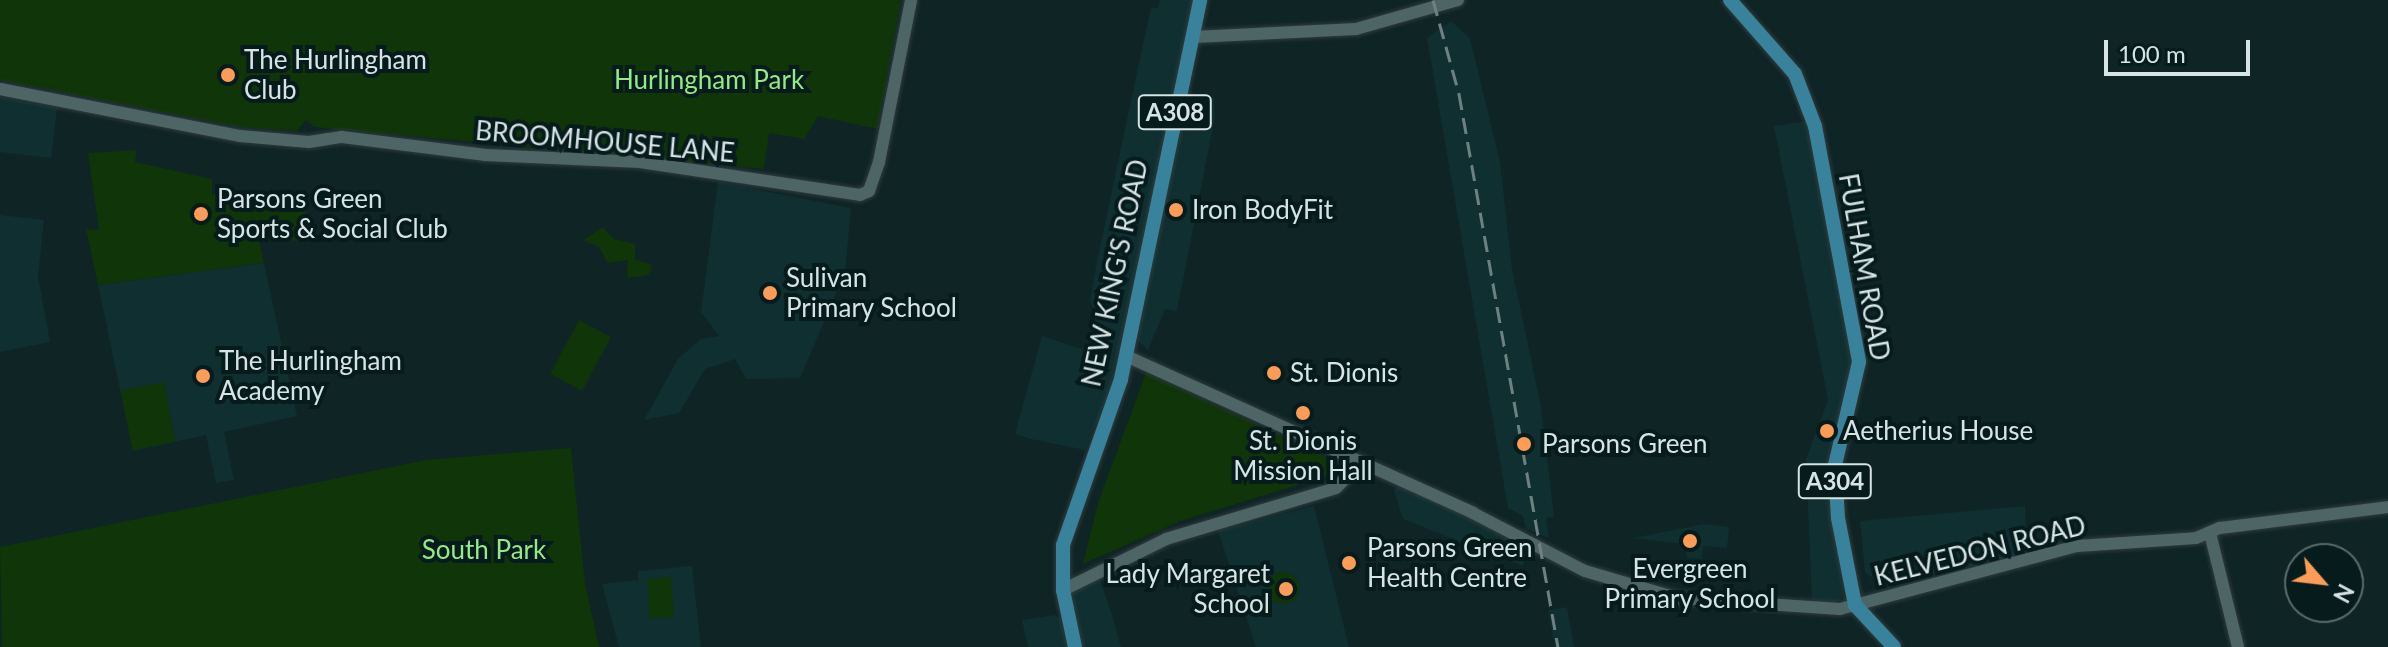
<!DOCTYPE html>
<html>
<head>
<meta charset="utf-8">
<style>
  body { margin:0 }
  #map { position:relative; width:2388px; height:647px; overflow:hidden; background:#0f2425; font-family:Lato,sans-serif }
  div>[style] { position:absolute }
  [style*='--x'] { left:calc(var(--x)*1px); top:calc(var(--y)*1px); width:calc(var(--w)*1px); rotate:calc(var(--a)*1deg) }
  .built>* { inset:0; background:#0f2f31; transform-origin:0 0 }
  .green>* { inset:0; background:#0f3509; transform-origin:0 0 }
  .round { border-radius:50% }
  .roads { filter:drop-shadow(0 0 2px #2f3c3d) drop-shadow(0 0 2px #2f3c3d) }
  .tertiary>* { height:12px; margin:-6px; padding:0 6px; transform-origin:6px; border-radius:6px; background:#4e6566 }
  .primary>* { height:14px; margin:-7px; padding:0 7px; transform-origin:7px; border-radius:7px; background:#38839b }
  .rail>* { height:3px; margin-top:-1.5px; transform-origin:0; background:repeating-linear-gradient(90deg,#6f8081 0 16px,transparent 0 24px) }
  .dots>* { width:22px; height:22px; translate:-50% -50%; box-sizing:border-box; border:4px solid #061b1c; border-radius:50% }
  span { translate:-50% -50%; white-space:nowrap; text-align:center; line-height:1.15; -webkit-text-stroke:8px #061b1c; paint-order:stroke }
  .shield-label span { padding:2px 6px; background:#061b1c; border:2px solid; border-radius:6px; -webkit-text-stroke-width:0 }
  .shield-label { font-size:24px; color:#d7e4e4; font-weight:700 }
  .poi-label { font-size:26px; color:#d7e4e4 }
  .left { translate:0 -50%; text-align:left }
  .right { translate:-100% -50%; text-align:right }
  .park-label { font-size:26px; color:#93eb86 }
  .street-label { font-size:26px; color:#d7e4e4 }
  .north { position:absolute; left:2284px; top:543px; width:80px; height:80px; box-sizing:border-box; background:#061b1c; border:2px solid #5a6b6c; border-radius:50%; rotate:118deg; font-size:22px; font-weight:700; line-height:32px; text-align:center; color:#d7e4e4 }
  .north::after { content:''; display:block; margin:auto; width:28px; height:36px; background:#fd9c56; clip-path:polygon(50% 0,100% 100%,50% 72%,0 100%) }
  .scale { position:absolute; left:2104px; top:40px; width:146px; height:36px; box-sizing:border-box; border:4px solid #d7e4e4; border-top:0; padding-left:10px; font-size:24px; line-height:28px; white-space:nowrap; color:#d7e4e4; -webkit-text-stroke:6px #061b1c; paint-order:stroke }
</style>
</head>
<body>
<div id="map">
  <div class="built">
    <i style="clip-path:polygon(1160px 0,1195px 0,1109px 392px,1085px 450px,1031px 439px,1015px 434px,1042px 336px,1084px 350px,1095px 318px,1090px 300px,1098px 256px,1151px 7px,1158px 8px)"></i>
    <i style="clip-path:polygon(1451px 21px,1470px 38px,1500px 162px,1512px 269px,1541px 406px,1554px 517px,1546px 518px,1549px 538px,1526px 529px,1523px 516px,1508px 508px,1427px 38px)"></i>
    <i style="clip-path:polygon(1189px 92px,1214px 98px,1215px 116px,1177px 311px,1165px 309px,1148px 350px,1137px 340px,1136px 328px,1183px 97px)"></i>
    <i style="clip-path:polygon(0 97px,57px 108px,51px 158px,0 152px)"></i>
    <i style="clip-path:polygon(1807px 121px,1853px 362px,1828px 459px,1843px 596px,1835px 604px,1812px 602px,1806px 459px,1828px 400px,1774px 126px)"></i>
    <i style="clip-path:polygon(718px 182px,851px 208px,845px 273px,800px 378px,746px 379px,735px 359px,705px 369px,679px 413px,644px 420px,678px 359px,701px 339px,719px 336px,701px 312px)"></i>
    <i style="clip-path:polygon(0 215px,44px 220px,38px 276px,50px 342px,0 352px)"></i>
    <i style="clip-path:polygon(264px 263px,297px 416px,224px 432px,234px 480px,216px 483px,206px 435px,133px 451px,98px 285px)"></i>
    <i style="clip-path:polygon(1399px 484px,1527px 545px,1523px 566px,1403px 519px,1394px 490px)"></i>
    <i style="clip-path:polygon(1314px 506px,1349px 647px,1256px 647px,1218px 531px)"></i>
    <i style="clip-path:polygon(2025px 506px,2027px 553px,1884px 585px,1865px 573px,1860px 521px)"></i>
    <i style="clip-path:polygon(1704px 524px,1729px 527px,1727px 548px,1703px 546px,1702px 559px,1687px 558px,1684px 544px,1633px 538px)"></i>
    <i style="clip-path:polygon(692px 566px,701px 647px,619px 647px,602px 584px,638px 580px,638px 571px)"></i>
    <i style="clip-path:polygon(1098px 574px,1112px 615px,1121px 647px,1082px 647px,1070px 602px,1074px 588px)"></i>
    <i style="left:1567px;top:607px;width:41px;height:19px;rotate:80deg"></i>
    <i style="clip-path:polygon(1055px 615px,1062px 619px,1069px 647px,1028px 647px,1022px 620px)"></i>
  </div>
  <div class="green">
    <i style="clip-path:polygon(0 0,901px 0,877px 129px,818px 116px,804px 139px,769px 133px,764px 169px,314px 127px,306px 120px,297px 131px,240px 127px,0 80px)"></i>
    <i style="clip-path:polygon(137px 150px,135px 162px,212px 179px,212px 194px,304px 199px,309px 241px,259px 240px,264px 263px,98px 285px,86px 229px,99px 230px,88px 153px)"></i>
    <i style="clip-path:polygon(603px 227px,614px 239px,635px 244px,635px 259px,652px 265px,649px 275px,627px 278px,628px 260px,608px 263px,599px 247px,583px 240px)"></i>
    <i style="left:579px;top:320px;width:36px;height:61px;rotate:28deg"></i>
    <i style="clip-path:polygon(1146px 373px,1341px 464px,1346px 470px,1181px 521px,1083px 564px,1098px 503px)"></i>
    <i style="left:164px;top:382px;width:61px;height:44px;rotate:79deg"></i>
    <i style="clip-path:polygon(571px 448px,585px 583px,599px 647px,2px 647px,0 547px,426px 460px)"></i>
    <i class="round" style="left:1267px;top:572px;width:32px;height:32px"></i>
    <i style="left:671px;top:577px;width:40px;height:24px;rotate:86deg"></i>
  </div>
  <div class="roads">
    <div class="tertiary">
      <i style="--x:1194;--y:37;--w:162;--a:-2.8"></i>
      <i style="--x:1356;--y:29;--w:106;--a:-15.9"></i>
      <i style="--x:0;--y:89;--w:245;--a:11.1"></i>
      <i style="--x:240;--y:136;--w:69;--a:5"></i>
      <i style="--x:309;--y:142;--w:33;--a:-9"></i>
      <i style="--x:342;--y:137;--w:145;--a:7.1"></i>
      <i style="--x:486;--y:155;--w:154;--a:2.6"></i>
      <i style="--x:640;--y:162;--w:222;--a:8.5"></i>
      <i style="--x:860;--y:195;--w:10;--a:-24"></i>
      <i style="--x:869;--y:191;--w:31;--a:-71"></i>
      <i style="--x:879;--y:162;--w:165;--a:-78.8"></i>
      <i style="--x:1126;--y:356;--w:381;--a:24.3"></i>
      <i style="--x:1473;--y:513;--w:126;--a:27.4"></i>
      <i style="--x:1585;--y:571;--w:96;--a:16.4"></i>
      <i style="--x:1677;--y:598;--w:163;--a:3.9"></i>
      <i style="--x:1840;--y:609;--w:245;--a:-14.9"></i>
      <i style="--x:2077;--y:546;--w:119;--a:-3.8"></i>
      <i style="--x:2196;--y:538;--w:26;--a:-23"></i>
      <i style="--x:2220;--y:528;--w:169;--a:-7.1"></i>
      <i style="--x:2210;--y:533;--w:117;--a:76.2"></i>
      <i style="--x:1063;--y:590;--w:115;--a:-26.3"></i>
      <i style="--x:1166;--y:539;--w:177;--a:-16.7"></i>
      <i style="--x:1336;--y:488;--w:33;--a:-46"></i>
    </div>
    <div class="primary">
      <i style="--x:1730;--y:0;--w:98;--a:48.7"></i>
      <i style="--x:1795;--y:74;--w:56;--a:69"></i>
      <i style="--x:1815;--y:126;--w:240;--a:79.4"></i>
      <i style="--x:1859;--y:362;--w:106;--a:103.1"></i>
      <i style="--x:1835;--y:465;--w:53;--a:86.8"></i>
      <i style="--x:1838;--y:518;--w:89;--a:78.9"></i>
      <i style="--x:1855;--y:605;--w:57;--a:47.1"></i>
      <i style="--x:1075;--y:647;--w:58;--a:-101.9"></i>
      <i style="--x:1063;--y:590;--w:45;--a:-90"></i>
      <i style="--x:1063;--y:545;--w:176;--a:-70.7"></i>
      <i style="--x:1121;--y:379;--w:387;--a:-78.2"></i>
    </div>
  </div>
  <div class="rail">
    <i style="--x:1433;--y:0;--w:98;--a:74.5"></i>
    <i style="--x:1459;--y:94;--w:562;--a:79.85"></i>
  </div>
  <div class="dots">
    <i style="left:228px;top:75px;background:#fd9c56"></i>
    <i style="left:1176px;top:210px;background:#fd9c56"></i>
    <i style="left:201px;top:214px;background:#fd9c56"></i>
    <i style="left:770px;top:293px;background:#fd9c56"></i>
    <i style="left:1274px;top:373px;background:#fd9c56"></i>
    <i style="left:203px;top:376px;background:#fd9c56"></i>
    <i style="left:1303px;top:413px;background:#fd9c56"></i>
    <i style="left:1827px;top:431px;background:#fd9c56"></i>
    <i style="left:1524px;top:444px;background:#fd9c56"></i>
    <i style="left:1690px;top:541px;background:#fd9c56"></i>
    <i style="left:1349px;top:563px;background:#fd9c56"></i>
    <i style="left:1286px;top:589px;background:#fd9c56"></i>
  </div>
  <div class="shield-label">
    <span style="left:1175px;top:112px">A308</span>
    <span style="left:1835px;top:481px">A304</span>
  </div>
  <div class="poi-label">
    <span class="left" style="left:244px;top:75px">The Hurlingham<br>Club</span>
    <span class="left" style="left:217px;top:214px">Parsons Green<br>Sports &amp; Social Club</span>
    <span class="left" style="left:1192px;top:210px">Iron BodyFit</span>
    <span class="left" style="left:786px;top:293px">Sulivan<br>Primary School</span>
    <span class="left" style="left:219px;top:376px">The Hurlingham<br>Academy</span>
    <span class="left" style="left:1290px;top:373px">St. Dionis</span>
    <span class="left" style="left:1843px;top:431px">Aetherius House</span>
    <span style="left:1303px;top:456px">St. Dionis<br>Mission Hall</span>
    <span class="left" style="left:1542px;top:444px">Parsons Green</span>
    <span class="left" style="left:1367px;top:563px">Parsons Green<br>Health Centre</span>
    <span style="left:1690px;top:584px">Evergreen<br>Primary School</span>
    <span class="right" style="left:1270px;top:589px">Lady Margaret<br>School</span>
  </div>
  <div class="park-label">
    <span style="left:709px;top:80px">Hurlingham Park</span>
    <span style="left:484px;top:550px">South Park</span>
  </div>
  <div class="street-label">
    <span style="left:605px;top:142px;rotate:5deg">BROOMHOUSE LANE</span>
    <span style="left:1864px;top:267px;rotate:80deg">FULHAM ROAD</span>
    <span style="left:1115px;top:273px;rotate:-78deg">NEW KING'S ROAD</span>
    <span style="left:1980px;top:551px;rotate:-14deg">KELVEDON ROAD</span>
  </div>
  <div class="north">N</div>
  <div class="scale">100 m</div>
</div>
</body>
</html>
